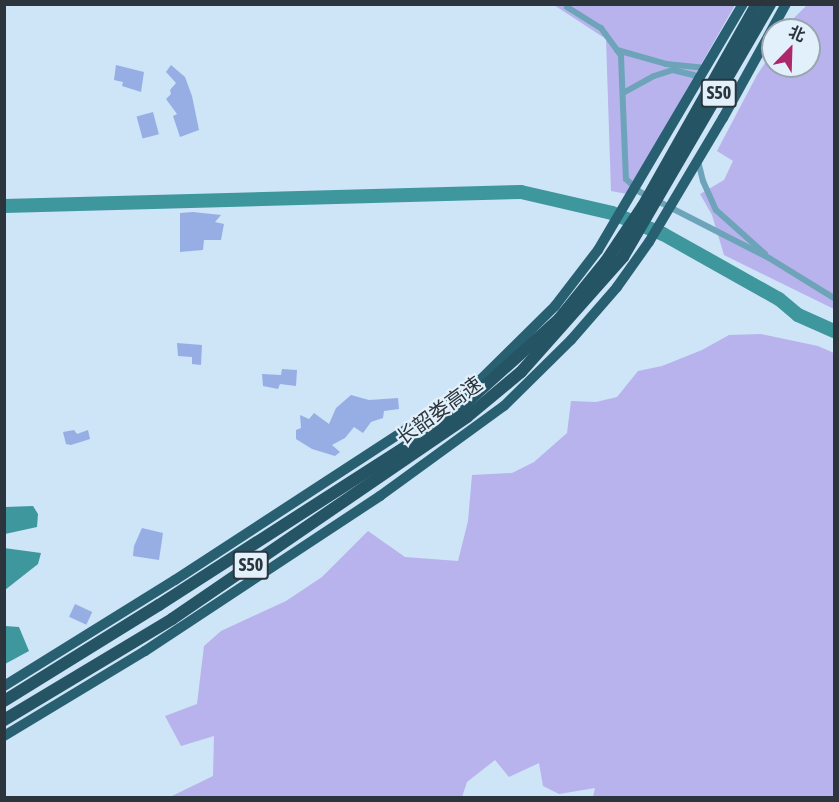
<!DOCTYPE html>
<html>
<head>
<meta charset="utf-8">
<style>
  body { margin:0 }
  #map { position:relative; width:839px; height:802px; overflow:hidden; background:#cee4f7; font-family:"Asap Condensed","Noto Sans SC",sans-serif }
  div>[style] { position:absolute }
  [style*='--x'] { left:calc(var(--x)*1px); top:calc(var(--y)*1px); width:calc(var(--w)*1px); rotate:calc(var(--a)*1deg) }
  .green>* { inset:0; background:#b8b3ec }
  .water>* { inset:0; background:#3e979d }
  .river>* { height:14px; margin:-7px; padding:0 7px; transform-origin:7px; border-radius:7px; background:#3e979d }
  .building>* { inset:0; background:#97aee5; transform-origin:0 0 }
  .minor>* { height:6px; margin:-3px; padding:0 3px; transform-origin:3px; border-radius:3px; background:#6da4b9 }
  .trunk>* { height:10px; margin:-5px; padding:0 5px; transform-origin:5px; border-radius:5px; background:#286072 }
  .motorway>* { height:12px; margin:-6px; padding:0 6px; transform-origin:6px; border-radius:6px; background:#255565 }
  span { translate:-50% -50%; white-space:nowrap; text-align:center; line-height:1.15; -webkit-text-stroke:4.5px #e2f0fc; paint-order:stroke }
  .shield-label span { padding:2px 4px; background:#e2f0fc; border:2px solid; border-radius:4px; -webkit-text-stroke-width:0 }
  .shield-label { font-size:18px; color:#2c353c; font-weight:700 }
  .street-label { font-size:20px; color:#2c353c }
  .frame { position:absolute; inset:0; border:6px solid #2c353c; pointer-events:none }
  .north { position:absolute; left:761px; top:18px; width:60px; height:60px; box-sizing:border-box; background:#e2f0fc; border:2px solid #99a5af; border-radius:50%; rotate:23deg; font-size:16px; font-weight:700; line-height:24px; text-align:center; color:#2c353c }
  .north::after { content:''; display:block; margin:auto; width:21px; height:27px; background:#ae276c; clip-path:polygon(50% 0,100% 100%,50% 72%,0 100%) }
</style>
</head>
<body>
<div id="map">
  <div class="green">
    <i style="clip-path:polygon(546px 5px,735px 5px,627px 194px,611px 191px,606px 39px,554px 5px)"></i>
    <i style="clip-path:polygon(807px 5px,834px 5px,834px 309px,724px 255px,712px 215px,700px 194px,724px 180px,733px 161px,717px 151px,757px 75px,773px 51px,773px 66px,809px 66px,809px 30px,782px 30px)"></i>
    <i style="clip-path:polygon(761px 334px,818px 346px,834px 353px,834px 797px,593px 797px,595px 788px,559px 794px,543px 786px,539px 763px,509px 777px,495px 760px,467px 782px,462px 797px,170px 797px,213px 776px,214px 736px,181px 746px,165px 716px,197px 704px,204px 646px,221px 631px,286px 601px,322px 577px,368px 531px,405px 557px,458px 561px,468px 521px,472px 475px,512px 473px,534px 462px,567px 433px,571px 401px,596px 402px,617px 397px,638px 371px,662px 366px,702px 350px,729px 335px)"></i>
  </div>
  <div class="water">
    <i style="clip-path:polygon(33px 506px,38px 514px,37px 527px,5px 534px,5px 507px)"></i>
    <i style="clip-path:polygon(4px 548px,41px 553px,38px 564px,5px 590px)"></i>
    <i style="clip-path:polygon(5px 626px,19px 627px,29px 651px,5px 664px)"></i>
  </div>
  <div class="river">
    <i style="--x:4;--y:206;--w:517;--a:-1.55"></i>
    <i style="--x:521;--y:192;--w:93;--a:13"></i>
    <i style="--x:612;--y:213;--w:55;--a:22.4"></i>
    <i style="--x:663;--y:234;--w:133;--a:29.3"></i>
    <i style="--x:779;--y:299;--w:25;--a:40"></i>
    <i style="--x:798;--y:315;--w:39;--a:24"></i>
  </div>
  <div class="building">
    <i style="clip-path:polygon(116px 65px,144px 72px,141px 92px,122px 86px,123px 82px,114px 80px)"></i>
    <i style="clip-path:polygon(171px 65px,185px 77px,192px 96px,199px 130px,180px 137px,173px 116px,177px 114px,166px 99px,171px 94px,170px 90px,176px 83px,166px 72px)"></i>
    <i style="left:153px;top:112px;width:23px;height:17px;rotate:75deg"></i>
    <i style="clip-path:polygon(193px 212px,221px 215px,215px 222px,224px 224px,221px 240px,204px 240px,203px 250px,180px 252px,180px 213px)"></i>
    <i style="clip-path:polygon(177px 343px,202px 345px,201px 365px,192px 364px,192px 357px,178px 356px)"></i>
    <i style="clip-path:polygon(282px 369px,297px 370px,296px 386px,280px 384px,278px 389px,263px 386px,262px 374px,281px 375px)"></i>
    <i style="clip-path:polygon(351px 395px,369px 400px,398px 398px,399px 409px,384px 411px,383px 418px,371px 422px,363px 433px,354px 427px,345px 438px,332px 445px,340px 452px,335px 456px,312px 449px,296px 439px,296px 430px,301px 428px,300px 415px,309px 419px,314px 413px,329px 424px,336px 408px)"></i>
    <i style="clip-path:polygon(74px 430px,77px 434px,88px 430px,90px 439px,71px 445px,66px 444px,63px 432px)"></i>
    <i style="clip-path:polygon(142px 528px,163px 533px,159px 560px,133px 556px,134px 546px)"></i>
    <i style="left:75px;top:604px;width:19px;height:14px;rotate:25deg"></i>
  </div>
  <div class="minor">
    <i style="--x:567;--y:7;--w:40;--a:32"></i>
    <i style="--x:601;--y:28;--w:34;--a:54"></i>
    <i style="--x:621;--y:56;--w:123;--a:87.7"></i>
    <i style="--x:626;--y:179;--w:19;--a:43"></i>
    <i style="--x:640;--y:192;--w:145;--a:27.1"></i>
    <i style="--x:769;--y:258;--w:76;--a:31.6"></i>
    <i style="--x:617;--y:50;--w:51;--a:15.9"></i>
    <i style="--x:666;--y:64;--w:40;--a:5.7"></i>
    <i style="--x:623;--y:93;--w:35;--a:-29"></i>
    <i style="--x:654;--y:76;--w:20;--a:-18"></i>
    <i style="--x:673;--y:70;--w:29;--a:14"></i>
    <i style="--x:698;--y:161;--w:21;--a:76"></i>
    <i style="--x:703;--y:181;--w:32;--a:66"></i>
    <i style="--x:716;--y:210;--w:66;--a:41.9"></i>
  </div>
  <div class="trunk">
    <i style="--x:4;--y:686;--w:201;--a:-31.8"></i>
    <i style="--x:175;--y:580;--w:361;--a:-33.1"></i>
    <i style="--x:477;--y:383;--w:110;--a:-44.6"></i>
    <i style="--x:555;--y:306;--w:71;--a:-52.5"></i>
    <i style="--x:598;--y:250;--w:286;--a:-59.5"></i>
    <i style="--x:4;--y:736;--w:165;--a:-31.1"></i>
    <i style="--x:145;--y:651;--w:282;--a:-33.4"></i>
    <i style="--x:380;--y:496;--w:153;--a:-36"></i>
    <i style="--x:504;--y:406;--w:94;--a:-44.6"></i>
    <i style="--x:571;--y:340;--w:70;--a:-49"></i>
    <i style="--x:617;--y:287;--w:55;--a:-54.6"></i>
    <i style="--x:649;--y:242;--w:144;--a:-59.2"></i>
    <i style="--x:723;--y:118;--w:130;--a:-61.1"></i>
  </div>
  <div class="motorway">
    <i style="--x:4;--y:701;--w:182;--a:-31.8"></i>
    <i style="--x:159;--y:605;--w:342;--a:-32.7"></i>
    <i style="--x:447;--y:420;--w:151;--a:-42"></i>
    <i style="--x:559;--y:319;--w:75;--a:-51"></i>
    <i style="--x:606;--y:261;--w:66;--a:-56.1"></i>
    <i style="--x:643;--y:206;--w:232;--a:-60.6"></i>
    <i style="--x:4;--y:720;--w:196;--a:-31"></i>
    <i style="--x:172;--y:619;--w:358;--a:-34.4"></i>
    <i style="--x:467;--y:417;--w:70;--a:-39.8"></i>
    <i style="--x:521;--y:372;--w:154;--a:-48.4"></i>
    <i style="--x:623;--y:257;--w:293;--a:-59.8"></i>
  </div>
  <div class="shield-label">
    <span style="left:719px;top:93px">S50</span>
    <span style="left:251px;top:565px">S50</span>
  </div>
  <div class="street-label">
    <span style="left:439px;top:410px;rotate:-36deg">长韶娄高速</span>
  </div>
  <div class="frame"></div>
  <div class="north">北</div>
</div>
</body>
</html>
